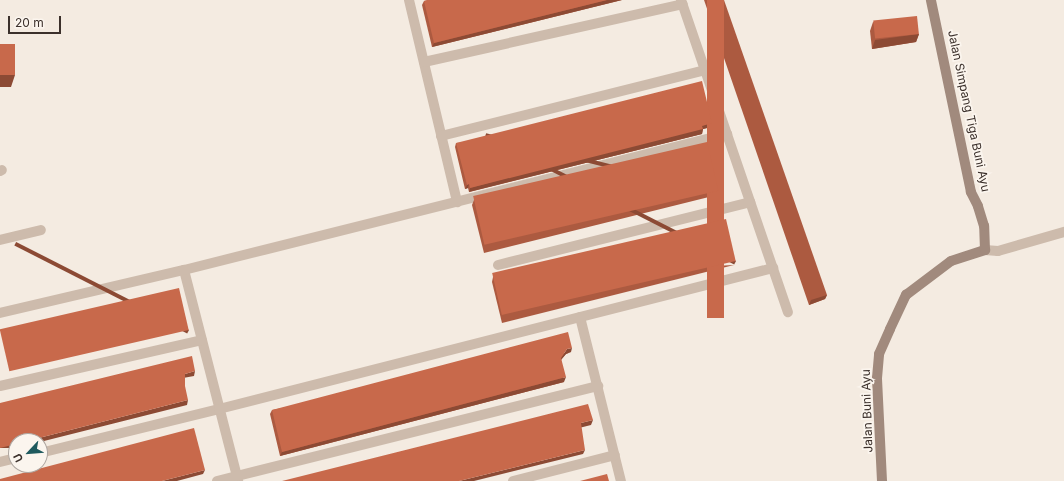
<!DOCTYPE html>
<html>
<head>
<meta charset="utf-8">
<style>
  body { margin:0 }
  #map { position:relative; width:1064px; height:481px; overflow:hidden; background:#f4ebe1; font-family:Inter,sans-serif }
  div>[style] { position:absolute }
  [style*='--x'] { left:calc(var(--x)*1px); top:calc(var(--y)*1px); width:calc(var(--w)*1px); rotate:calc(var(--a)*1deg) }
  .minor>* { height:10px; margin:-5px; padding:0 5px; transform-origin:5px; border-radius:5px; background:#cdbbac }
  .secondary>* { height:10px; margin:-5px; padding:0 5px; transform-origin:5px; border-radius:5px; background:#a18a7d }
  .wall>* { inset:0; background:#ac5a40 }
  .shaded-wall>* { inset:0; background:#8c4a34; transform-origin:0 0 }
  .building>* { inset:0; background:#c8694b; transform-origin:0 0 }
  span { translate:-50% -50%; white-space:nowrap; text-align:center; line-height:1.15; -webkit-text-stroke:3.5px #fbf5ee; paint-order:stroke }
  .street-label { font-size:12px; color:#3b302b }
  .north { position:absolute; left:8px; top:433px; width:40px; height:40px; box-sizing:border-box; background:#fbf5ee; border:1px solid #aea6a0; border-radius:50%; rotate:244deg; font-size:11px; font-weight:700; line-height:16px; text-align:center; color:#3b302b }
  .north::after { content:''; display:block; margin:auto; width:14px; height:18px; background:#1f5a5e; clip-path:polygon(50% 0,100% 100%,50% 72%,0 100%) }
  .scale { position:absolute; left:8px; top:16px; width:53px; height:18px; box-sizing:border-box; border:2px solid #3b302b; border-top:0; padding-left:5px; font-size:12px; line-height:14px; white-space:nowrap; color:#3b302b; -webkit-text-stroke:3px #fbf5ee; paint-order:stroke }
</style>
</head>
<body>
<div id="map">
  <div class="minor">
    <i style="--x:409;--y:0;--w:208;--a:76.6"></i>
    <i style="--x:681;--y:0;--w:330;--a:71.1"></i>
    <i style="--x:424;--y:62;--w:265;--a:-12.6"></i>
    <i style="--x:441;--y:136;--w:272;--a:-14"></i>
    <i style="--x:0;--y:171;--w:2;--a:-27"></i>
    <i style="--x:0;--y:240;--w:42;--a:-13.7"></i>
    <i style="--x:985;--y:250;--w:13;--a:4"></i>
    <i style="--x:998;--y:251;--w:69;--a:-16.1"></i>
    <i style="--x:498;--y:265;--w:260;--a:-14"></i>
    <i style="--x:184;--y:270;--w:218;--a:75.6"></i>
    <i style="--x:0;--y:313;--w:189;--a:-13.2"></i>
    <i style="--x:184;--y:270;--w:560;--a:-14.06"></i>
    <i style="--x:580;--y:317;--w:169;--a:76"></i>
    <i style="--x:0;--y:386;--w:207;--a:-12.8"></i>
    <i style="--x:40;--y:453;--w:184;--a:-13.8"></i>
    <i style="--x:219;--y:409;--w:572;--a:-14.28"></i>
    <i style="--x:0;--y:462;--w:16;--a:-14"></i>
    <i style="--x:217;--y:481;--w:393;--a:-14"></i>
    <i style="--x:513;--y:481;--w:105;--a:-14.3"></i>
  </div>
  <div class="secondary">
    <i style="--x:882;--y:481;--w:103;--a:-92.8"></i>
    <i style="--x:877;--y:378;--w:24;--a:-85"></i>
    <i style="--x:879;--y:354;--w:27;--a:-66"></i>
    <i style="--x:890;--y:329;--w:38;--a:-65"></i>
    <i style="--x:906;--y:295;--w:56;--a:-37.1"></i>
    <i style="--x:951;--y:261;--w:36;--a:-18"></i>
    <i style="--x:985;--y:250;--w:24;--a:-92"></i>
    <i style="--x:984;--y:226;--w:21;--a:-107"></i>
    <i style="--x:978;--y:206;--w:16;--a:-117"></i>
    <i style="--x:971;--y:192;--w:196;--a:-101.8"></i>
  </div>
  <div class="wall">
    <i style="clip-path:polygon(428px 0,622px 0,432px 47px,422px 5px,424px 1px)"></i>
    <i style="clip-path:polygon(704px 0,724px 0,827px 295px,825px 299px,809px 305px)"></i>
    <i style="clip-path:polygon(873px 22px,919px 34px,916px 42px,872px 49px,870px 31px)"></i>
    <i style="clip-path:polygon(712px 123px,711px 127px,703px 129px,702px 134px,469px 192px,468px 188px,465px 189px,455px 147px,456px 143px)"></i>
    <i style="clip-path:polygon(718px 191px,717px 195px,484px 253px,472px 205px,474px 200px)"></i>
    <i style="clip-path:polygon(734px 265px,502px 323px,492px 282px,493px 277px)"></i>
    <i style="clip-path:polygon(571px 352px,566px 354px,561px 360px,564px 382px,280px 456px,270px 414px,272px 410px)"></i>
  </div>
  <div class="shaded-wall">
    <i style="clip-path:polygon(607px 0,622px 0,432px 47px,434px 43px)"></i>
    <i style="clip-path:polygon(919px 34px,916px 42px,872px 49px,875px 40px)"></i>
    <i style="clip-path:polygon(0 75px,15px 75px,11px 87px,0 87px)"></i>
    <i style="clip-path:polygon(712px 123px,711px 127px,703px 129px,702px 134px,469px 192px,470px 188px)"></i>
    <i style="clip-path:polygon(469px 184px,468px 188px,465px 189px,467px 185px)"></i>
    <i style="left:718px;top:191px;width:4px;height:239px;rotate:104deg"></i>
    <i style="left:736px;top:261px;width:4px;height:240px;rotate:117deg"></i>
    <i style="clip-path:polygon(827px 295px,825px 299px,809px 305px,811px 300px)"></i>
    <i style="left:189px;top:330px;width:4px;height:194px;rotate:117deg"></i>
    <i style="clip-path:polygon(572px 348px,571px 352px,566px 354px,559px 362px,561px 358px,567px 349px)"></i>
    <i style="clip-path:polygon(195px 371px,194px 376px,183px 378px,185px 374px)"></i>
    <i style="clip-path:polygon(566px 377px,564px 382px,280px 456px,282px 452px)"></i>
    <i style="clip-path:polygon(188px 400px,187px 405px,40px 442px,40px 441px,27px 441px)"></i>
    <i style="clip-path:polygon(593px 420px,591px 425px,579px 428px,581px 423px)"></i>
    <i style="left:16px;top:444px;width:4px;height:16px;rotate:90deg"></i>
    <i style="clip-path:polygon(585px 450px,583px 454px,474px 481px,459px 481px)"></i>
    <i style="clip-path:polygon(205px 470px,203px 474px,177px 481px,162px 481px)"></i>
  </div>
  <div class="building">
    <i style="clip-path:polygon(428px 0,607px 0,434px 43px,424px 1px)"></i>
    <i style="left:707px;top:0;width:17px;height:318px"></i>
    <i style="left:917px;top:16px;width:18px;height:44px;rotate:84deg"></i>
    <i style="left:0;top:44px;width:15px;height:31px"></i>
    <i style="clip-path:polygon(702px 81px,712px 123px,702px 126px,703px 129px,470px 188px,469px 184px,467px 185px,456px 143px)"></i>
    <i style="left:707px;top:142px;width:50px;height:240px;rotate:77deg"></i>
    <i style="left:726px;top:219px;width:43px;height:240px;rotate:77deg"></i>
    <i style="left:179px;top:288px;width:43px;height:184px;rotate:77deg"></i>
    <i style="clip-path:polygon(568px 332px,572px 348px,567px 349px,561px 358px,566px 377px,282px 452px,272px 410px)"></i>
    <i style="clip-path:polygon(192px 356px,195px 371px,185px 374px,185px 386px,188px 400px,27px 441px,16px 441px,16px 444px,0 448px,0 403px)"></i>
    <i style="clip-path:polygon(588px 404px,593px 420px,581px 423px,585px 450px,459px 481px,282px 481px)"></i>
    <i style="clip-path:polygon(194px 428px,205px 470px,162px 481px,0 481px,0 479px)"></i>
    <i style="clip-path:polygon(607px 474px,609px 481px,580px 481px)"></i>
  </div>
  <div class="street-label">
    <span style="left:969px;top:111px;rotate:78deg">Jalan Simpang Tiga Buni Ayu</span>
    <span style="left:867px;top:411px;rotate:-92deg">Jalan Buni Ayu</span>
  </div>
  <div class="north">U</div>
  <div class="scale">20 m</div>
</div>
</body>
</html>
